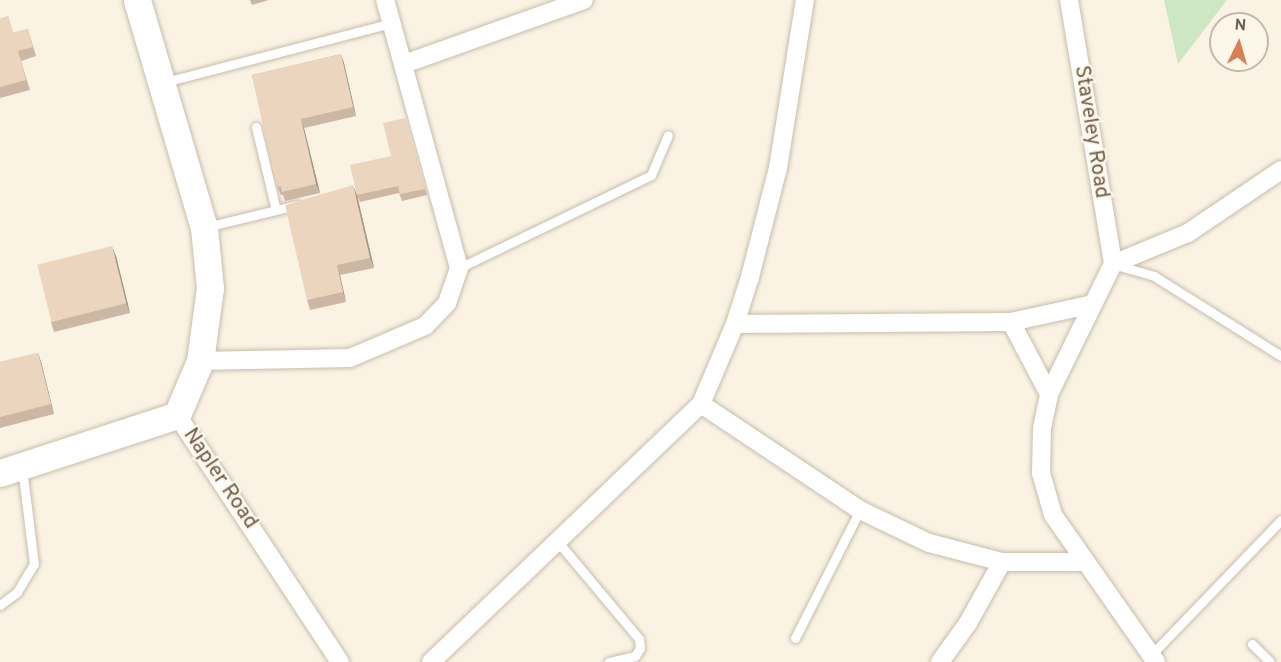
<!DOCTYPE html>
<html>
<head>
<meta charset="utf-8">
<style>
  body { margin:0 }
  #map { position:relative; width:1281px; height:662px; overflow:hidden; background:#faf3e4; font-family:Overpass,sans-serif }
  div>[style] { position:absolute }
  [style*='--x'] { left:calc(var(--x)*1px); top:calc(var(--y)*1px); width:calc(var(--w)*1px); rotate:calc(var(--a)*1deg) }
  .green>* { inset:0; background:#cfe6c4 }
  .roads { filter:drop-shadow(0 0 2px #c9bcac) drop-shadow(0 0 2px #c9bcac) }
  .lane>* { height:9px; margin:-4.5px; padding:0 4.5px; transform-origin:4.5px; border-radius:4.5px; background:#fff }
  .street>* { height:18px; margin:-9px; padding:0 9px; transform-origin:9px; border-radius:9px; background:#fff }
  .secondary>* { height:27px; margin:-13.5px; padding:0 13.5px; transform-origin:13.5px; border-radius:13.5px; background:#fff }
  .wall>* { inset:0; background:#cbb7a4 }
  .shaded-wall>* { inset:0; background:#a59586 }
  .building>* { inset:0; background:#ecd5bf; transform-origin:0 0 }
  span { translate:-50% -50%; white-space:nowrap; text-align:center; line-height:1.15; -webkit-text-stroke:4.5px #fdf7ea; paint-order:stroke }
  .street-label { font-size:21px; color:#6f5c4c }
  .north { position:absolute; left:1209px; top:12px; width:60px; height:60px; box-sizing:border-box; background:#fdf7ea; border:2px solid #c4b9ab; border-radius:50%; rotate:5deg; font-size:16px; font-weight:700; line-height:24px; text-align:center; color:#6f5c4c }
  .north::after { content:''; display:block; margin:auto; width:21px; height:27px; background:#d87f55; clip-path:polygon(50% 0,100% 100%,50% 72%,0 100%) }
</style>
</head>
<body>
<div id="map">
  <div class="green">
    <i style="clip-path:polygon(1164px 0,1227px 0,1178px 64px)"></i>
  </div>
  <div class="roads">
    <div class="lane">
      <i style="--x:165;--y:82;--w:235;--a:-14.6"></i>
      <i style="--x:256;--y:127;--w:85;--a:76.5"></i>
      <i style="--x:206;--y:227;--w:94;--a:-13.6"></i>
      <i style="--x:1116;--y:265;--w:40;--a:16"></i>
      <i style="--x:1154;--y:276;--w:150;--a:32.2"></i>
      <i style="--x:459;--y:268;--w:213;--a:-25.8"></i>
      <i style="--x:651;--y:175;--w:43;--a:-67"></i>
      <i style="--x:558;--y:542;--w:126;--a:50.1"></i>
      <i style="--x:639;--y:639;--w:9;--a:84"></i>
      <i style="--x:640;--y:648;--w:9;--a:122"></i>
      <i style="--x:635;--y:656;--w:27;--a:167"></i>
      <i style="--x:0;--y:605;--w:21;--a:-37"></i>
      <i style="--x:17;--y:592;--w:33;--a:-59"></i>
      <i style="--x:34;--y:564;--w:97;--a:-97.1"></i>
      <i style="--x:795;--y:638;--w:144;--a:-63.1"></i>
      <i style="--x:1252;--y:644;--w:25;--a:45"></i>
      <i style="--x:1151;--y:655;--w:187;--a:-46.1"></i>
    </div>
    <div class="street">
      <i style="--x:1069;--y:0;--w:268;--a:80.5"></i>
      <i style="--x:404;--y:64;--w:191;--a:-19.6"></i>
      <i style="--x:1011;--y:322;--w:81;--a:62.2"></i>
      <i style="--x:735;--y:324;--w:276;--a:-0.4"></i>
      <i style="--x:1011;--y:322;--w:84;--a:-12.4"></i>
      <i style="--x:200;--y:361;--w:150;--a:-1.1"></i>
      <i style="--x:350;--y:358;--w:82;--a:-23.1"></i>
      <i style="--x:425;--y:326;--w:32;--a:-46"></i>
      <i style="--x:447;--y:303;--w:37;--a:-71"></i>
      <i style="--x:459;--y:268;--w:278;--a:-105.4"></i>
      <i style="--x:701;--y:404;--w:191;--a:33.7"></i>
      <i style="--x:860;--y:510;--w:76;--a:25.6"></i>
      <i style="--x:929;--y:543;--w:75;--a:14.6"></i>
      <i style="--x:1002;--y:562;--w:84;--a:0"></i>
      <i style="--x:177;--y:415;--w:296;--a:56.6"></i>
      <i style="--x:431;--y:662;--w:373;--a:-43.7"></i>
      <i style="--x:701;--y:404;--w:87;--a:-67"></i>
      <i style="--x:735;--y:324;--w:49;--a:-72.3"></i>
      <i style="--x:750;--y:277;--w:113;--a:-75.6"></i>
      <i style="--x:778;--y:168;--w:170;--a:-80.9"></i>
      <i style="--x:940;--y:662;--w:48;--a:-54.3"></i>
      <i style="--x:968;--y:623;--w:70;--a:-60.9"></i>
      <i style="--x:1156;--y:662;--w:179;--a:-125"></i>
      <i style="--x:1053;--y:515;--w:44;--a:-105.9"></i>
      <i style="--x:1041;--y:473;--w:45;--a:-88.7"></i>
      <i style="--x:1042;--y:428;--w:35;--a:-78"></i>
      <i style="--x:1049;--y:394;--w:145;--a:-63.8"></i>
      <i style="--x:1113;--y:264;--w:81;--a:-22.5"></i>
      <i style="--x:1188;--y:233;--w:112;--a:-34.1"></i>
    </div>
    <div class="secondary">
      <i style="--x:0;--y:473;--w:186;--a:-18.1"></i>
      <i style="--x:177;--y:415;--w:59;--a:-66.9"></i>
      <i style="--x:200;--y:361;--w:74;--a:-82.2"></i>
      <i style="--x:210;--y:288;--w:60;--a:-95.7"></i>
      <i style="--x:204;--y:228;--w:238;--a:-106.4"></i>
    </div>
  </div>
  <div class="wall">
    <i style="clip-path:polygon(250px 0,269px 0,252px 5px)"></i>
    <i style="clip-path:polygon(8px 16px,13px 33px,28px 29px,36px 56px,21px 61px,30px 90px,0 98px,0 19px)"></i>
    <i style="clip-path:polygon(341px 54px,344px 63px,356px 116px,304px 128px,320px 193px,285px 201px,283px 195px,281px 195px,277px 187px,252px 75px)"></i>
    <i style="clip-path:polygon(405px 118px,427px 195px,402px 201px,399px 193px,360px 202px,357px 195px,391px 156px)"></i>
    <i style="clip-path:polygon(357px 195px,374px 268px,340px 275px,346px 302px,310px 310px,307px 300px)"></i>
    <i style="clip-path:polygon(116px 256px,130px 313px,54px 332px,51px 322px)"></i>
    <i style="clip-path:polygon(38px 353px,41px 362px,54px 414px,0 428px,0 362px)"></i>
  </div>
  <div class="shaded-wall">
    <i style="clip-path:polygon(341px 54px,344px 63px,356px 116px,353px 107px)"></i>
    <i style="clip-path:polygon(301px 119px,304px 128px,320px 193px,316px 184px)"></i>
    <i style="clip-path:polygon(353px 185px,357px 195px,374px 268px,370px 258px)"></i>
    <i style="clip-path:polygon(112px 246px,116px 256px,130px 313px,126px 303px)"></i>
    <i style="clip-path:polygon(337px 265px,340px 275px,346px 302px,343px 292px)"></i>
    <i style="clip-path:polygon(38px 353px,41px 362px,54px 414px,51px 404px)"></i>
  </div>
  <div class="building">
    <i style="clip-path:polygon(8px 16px,13px 33px,28px 29px,33px 47px,18px 51px,26px 80px,0 87px,0 19px)"></i>
    <i style="clip-path:polygon(341px 54px,353px 107px,301px 119px,316px 184px,282px 192px,281px 186px,277px 187px,252px 75px)"></i>
    <i style="clip-path:polygon(405px 118px,425px 189px,400px 194px,398px 186px,357px 195px,350px 165px,391px 156px,383px 123px)"></i>
    <i style="clip-path:polygon(353px 185px,370px 258px,337px 265px,343px 292px,307px 300px,285px 205px)"></i>
    <i style="left:112px;top:246px;width:59px;height:77px;rotate:76deg"></i>
    <i style="clip-path:polygon(38px 353px,51px 404px,0 417px,0 362px)"></i>
  </div>
  <div class="street-label">
    <span style="left:1091px;top:132px;rotate:81deg">Staveley Road</span>
    <span style="left:220px;top:479px;rotate:56deg">Napler Road</span>
  </div>
  <div class="north">N</div>
</div>
</body>
</html>
